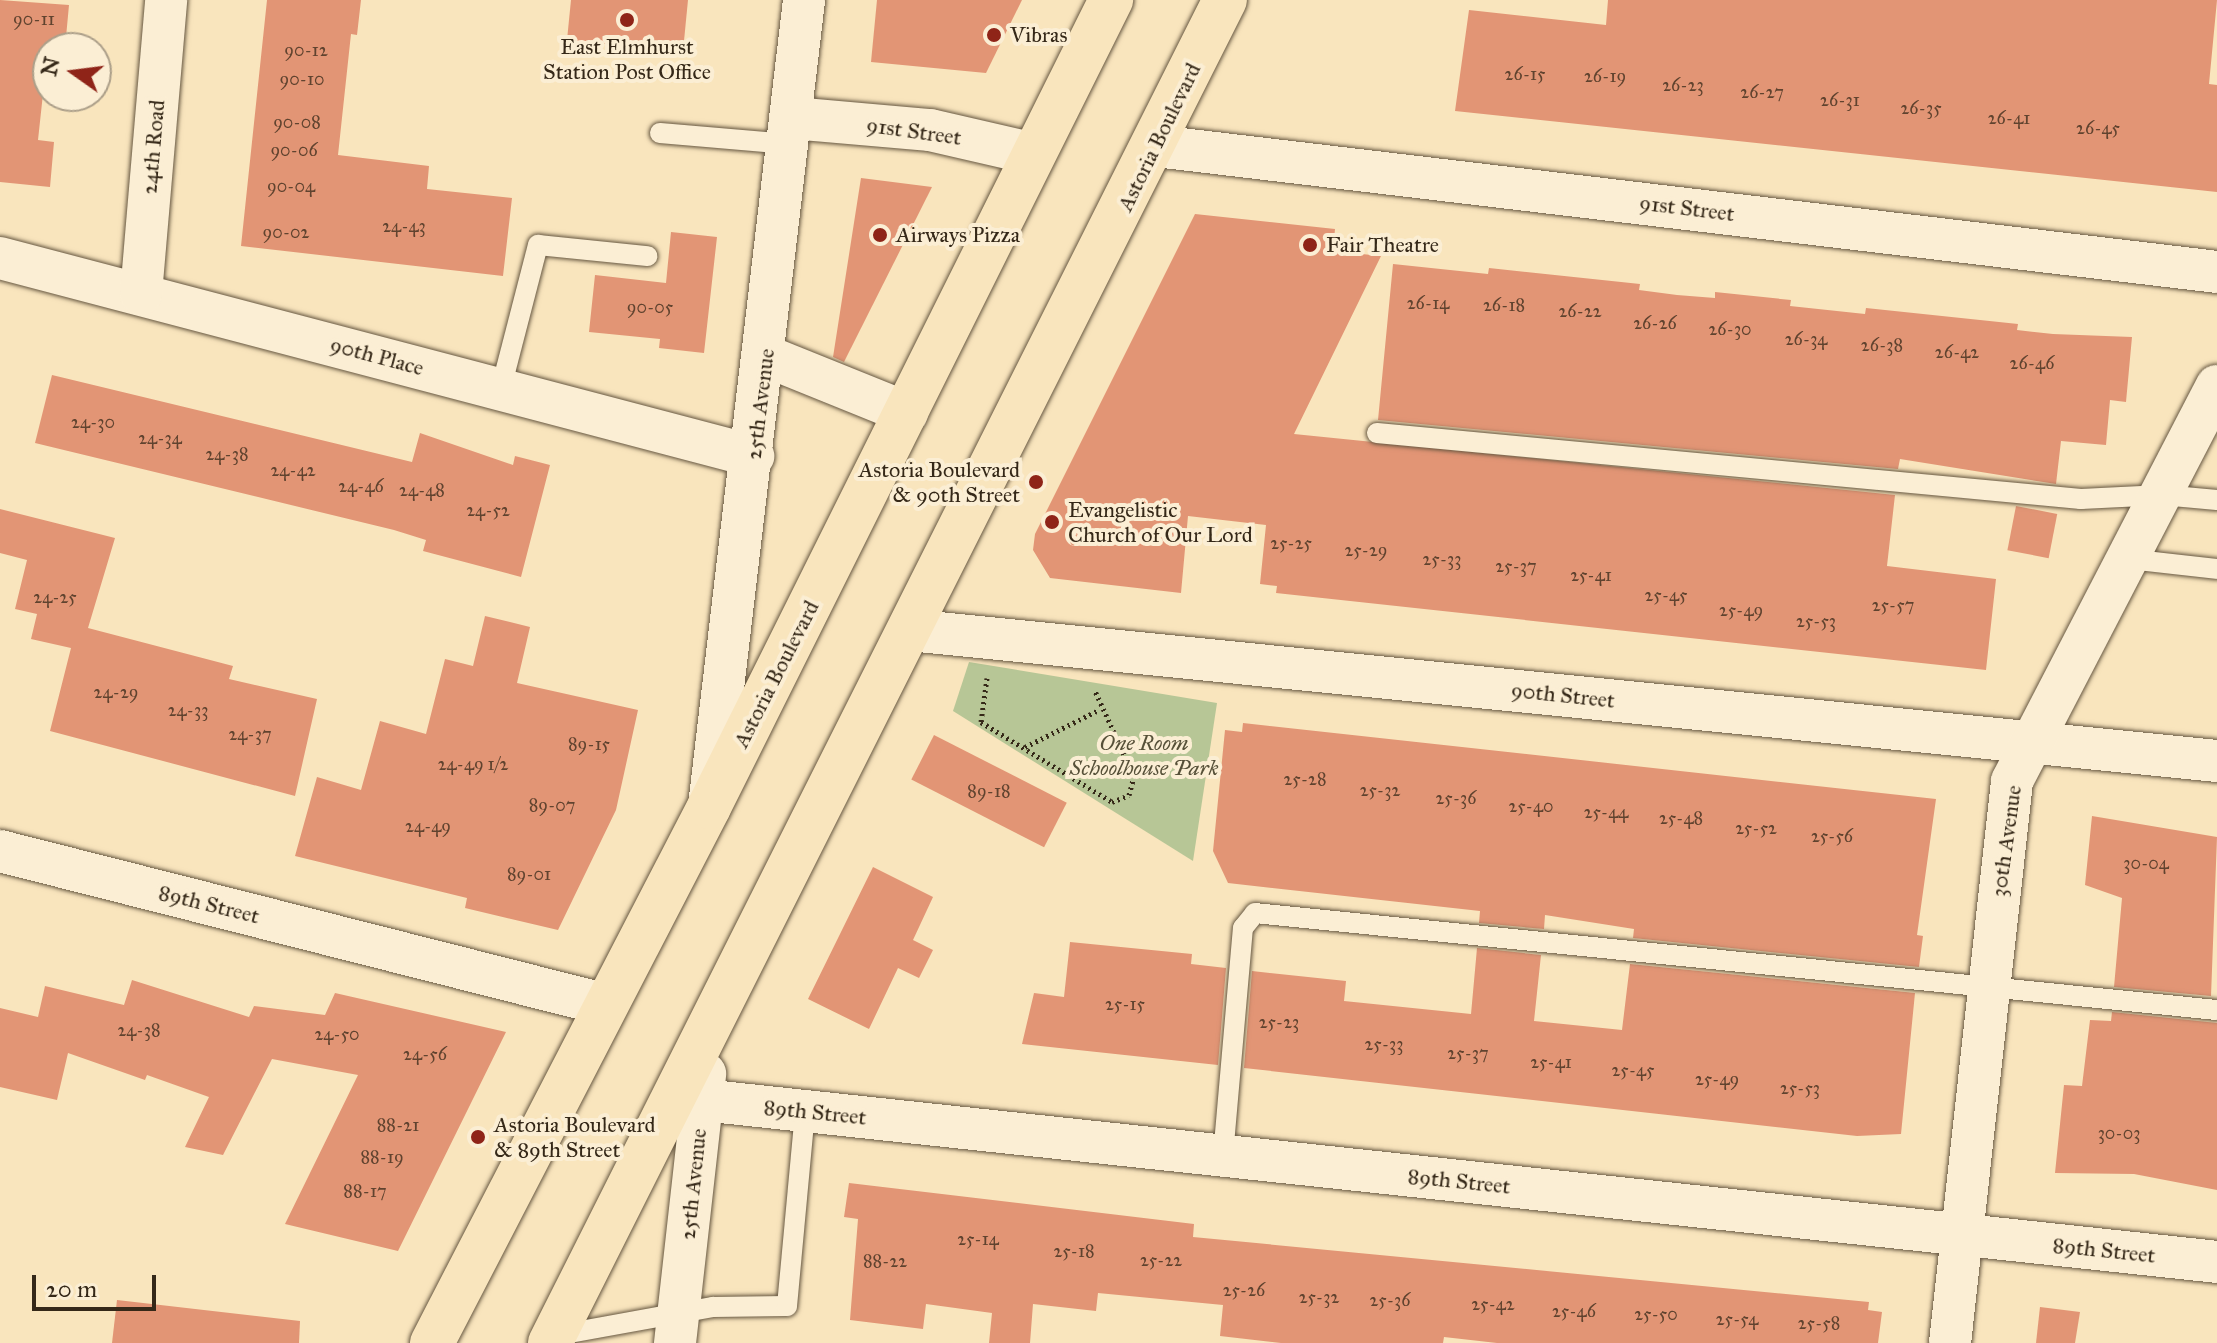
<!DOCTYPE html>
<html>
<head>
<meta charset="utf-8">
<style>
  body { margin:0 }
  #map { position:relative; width:2217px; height:1343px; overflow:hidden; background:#f9e5bd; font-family:"IM FELL Great Primer",serif }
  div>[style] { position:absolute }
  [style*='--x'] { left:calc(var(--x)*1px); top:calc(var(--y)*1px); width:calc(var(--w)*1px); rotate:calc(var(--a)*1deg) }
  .green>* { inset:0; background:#b7c696 }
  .building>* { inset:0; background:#e29575; transform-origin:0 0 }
  .path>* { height:5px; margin-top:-2.5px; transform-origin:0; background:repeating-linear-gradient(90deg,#352818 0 2px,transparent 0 6px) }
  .roads { filter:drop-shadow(0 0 2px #665741) drop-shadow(0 0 2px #665741) }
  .lane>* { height:20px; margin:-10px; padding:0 10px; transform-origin:10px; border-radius:10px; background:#fbeed4 }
  .street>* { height:42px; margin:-21px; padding:0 21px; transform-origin:21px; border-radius:21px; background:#fbeed4 }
  .primary>* { height:44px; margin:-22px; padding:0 22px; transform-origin:22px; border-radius:22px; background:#f9e5bd }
  .dots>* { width:22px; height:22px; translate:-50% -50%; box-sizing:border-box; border:4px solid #fbeed4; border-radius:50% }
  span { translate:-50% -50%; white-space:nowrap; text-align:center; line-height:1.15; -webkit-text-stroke:8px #fbeed4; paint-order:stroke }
  .number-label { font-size:18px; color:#60432f }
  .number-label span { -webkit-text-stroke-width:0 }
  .poi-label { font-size:22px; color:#352818 }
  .left { translate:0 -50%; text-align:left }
  .right { translate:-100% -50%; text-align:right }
  .street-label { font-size:22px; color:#352818 }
  .park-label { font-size:22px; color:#565038; font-style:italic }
  .north { position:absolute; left:32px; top:32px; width:80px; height:80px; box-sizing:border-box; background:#fbeed4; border:2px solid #ac9f89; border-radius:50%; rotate:284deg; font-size:22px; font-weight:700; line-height:32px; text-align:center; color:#352818 }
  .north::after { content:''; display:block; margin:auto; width:28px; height:36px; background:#8f2418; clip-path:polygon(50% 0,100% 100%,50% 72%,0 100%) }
  .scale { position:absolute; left:32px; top:1275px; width:124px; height:36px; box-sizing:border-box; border:4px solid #352818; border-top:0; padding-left:10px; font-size:24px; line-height:28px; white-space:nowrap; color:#352818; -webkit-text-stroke:6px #fbeed4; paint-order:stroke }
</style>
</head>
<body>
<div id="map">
  <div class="green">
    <i style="clip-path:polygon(969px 662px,1217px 703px,1193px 861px,953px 711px)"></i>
  </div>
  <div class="building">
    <i style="clip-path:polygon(0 0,69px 5px,65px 48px,48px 48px,46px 66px,38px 140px,54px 142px,50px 187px,0 182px)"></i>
    <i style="clip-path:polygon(267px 0,361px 0,357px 35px,351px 34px,338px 155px,429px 166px,427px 189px,512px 198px,503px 276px,241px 246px)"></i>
    <i style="clip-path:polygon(571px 0,688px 0,683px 51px,567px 40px)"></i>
    <i style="clip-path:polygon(877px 0,1022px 0,986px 73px,871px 62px)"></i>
    <i style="clip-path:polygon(1608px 0,2217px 0,2209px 84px,2217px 85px,2217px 192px,1455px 111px,1469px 10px,1606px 25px)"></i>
    <i style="clip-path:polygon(861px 178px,932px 187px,844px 362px,833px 357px)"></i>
    <i style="clip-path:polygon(1195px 214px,1335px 229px,1333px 251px,1381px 256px,1294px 434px,1895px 495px,1887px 566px,1996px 579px,1986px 670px,1276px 593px,1277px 586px,1260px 584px,1266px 525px,1188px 516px,1181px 593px,1050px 578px,1033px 550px,1035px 534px)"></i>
    <i style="clip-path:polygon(671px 232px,717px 237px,704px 353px,659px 348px,660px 339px,589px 332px,595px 275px,666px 283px)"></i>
    <i style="clip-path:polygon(1393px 264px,1488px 274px,1489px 268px,1640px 284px,1639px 290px,1677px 295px,1715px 298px,1715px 292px,1791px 300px,1790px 306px,1865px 314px,1866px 308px,2018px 324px,2017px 330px,2053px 334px,2132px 337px,2126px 402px,2110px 400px,2106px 445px,2061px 441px,2056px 484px,1900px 459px,1898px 469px,1378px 420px)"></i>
    <i style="clip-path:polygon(52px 375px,412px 462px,420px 433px,513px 465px,515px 456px,550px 465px,521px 577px,423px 551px,426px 540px,394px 530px,35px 443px)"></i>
    <i style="left:2016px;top:506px;width:42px;height:45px;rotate:11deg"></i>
    <i style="clip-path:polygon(0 509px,115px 538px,88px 628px,233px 666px,229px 679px,317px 699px,295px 796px,50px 731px,71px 648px,31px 639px,37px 614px,15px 609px,27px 560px,0 553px)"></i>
    <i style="clip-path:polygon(485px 616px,530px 627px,517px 683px,638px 710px,616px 810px,558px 930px,465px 908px,467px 898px,295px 856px,317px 777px,361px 790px,380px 721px,426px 734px,445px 659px,473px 666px)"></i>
    <i style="clip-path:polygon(1243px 723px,1936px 799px,1917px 935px,1923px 936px,1919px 967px,1633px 938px,1634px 929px,1545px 915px,1544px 929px,1479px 923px,1480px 911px,1228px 883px,1213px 851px,1225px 730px,1242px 732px)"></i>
    <i style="left:934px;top:735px;width:149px;height:50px;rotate:27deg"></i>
    <i style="clip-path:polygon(2092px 816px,2217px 837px,2211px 996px,2114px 987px,2122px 898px,2085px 885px)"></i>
    <i style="clip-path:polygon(873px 867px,933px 897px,913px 940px,933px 950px,919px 978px,898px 968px,869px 1029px,808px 999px)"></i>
    <i style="clip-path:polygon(1070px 942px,1192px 954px,1191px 964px,1226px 968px,1218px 1065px,1022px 1044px,1034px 993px,1064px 997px)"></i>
    <i style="clip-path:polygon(1477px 948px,1541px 955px,1534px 1021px,1622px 1030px,1630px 964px,1915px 993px,1901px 1134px,1857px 1136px,1244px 1068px,1252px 971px,1346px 981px,1344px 1001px,1471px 1014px)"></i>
    <i style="clip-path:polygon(132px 980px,249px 1017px,254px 1006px,325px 1015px,335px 993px,506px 1032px,398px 1251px,285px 1224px,358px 1075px,272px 1059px,223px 1155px,185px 1147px,209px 1097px,147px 1075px,145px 1080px,68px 1053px,57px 1100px,0 1087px,0 1008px,38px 1017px,45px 986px,124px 1005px)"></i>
    <i style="clip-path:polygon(2112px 1012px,2217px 1023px,2217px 1190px,2134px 1174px,2055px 1173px,2064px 1085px,2082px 1086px,2090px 1020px,2111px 1021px)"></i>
    <i style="clip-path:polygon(849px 1183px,1194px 1224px,1193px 1237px,1869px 1302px,1868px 1310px,1882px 1312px,1878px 1343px,1497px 1343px,1444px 1337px,1443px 1343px,1281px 1343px,1220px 1336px,1223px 1305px,1098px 1293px,1096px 1311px,1033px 1304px,1030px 1343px,989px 1343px,992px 1313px,926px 1304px,923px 1329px,850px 1320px,858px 1219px,844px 1217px)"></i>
    <i style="clip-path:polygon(117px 1300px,300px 1321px,299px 1343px,112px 1343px)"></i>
    <i style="clip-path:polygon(2040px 1307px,2080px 1312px,2075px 1343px,2036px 1343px)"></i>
  </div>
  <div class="path">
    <i style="--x:987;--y:678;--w:44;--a:97.8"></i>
    <i style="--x:981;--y:722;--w:153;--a:31.4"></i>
    <i style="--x:1112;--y:802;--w:18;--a:-22"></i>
    <i style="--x:1129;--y:795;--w:20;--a:-75"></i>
    <i style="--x:1134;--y:776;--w:94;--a:-114.6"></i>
    <i style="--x:1025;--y:747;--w:83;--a:-26.6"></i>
  </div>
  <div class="roads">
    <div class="lane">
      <i style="--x:660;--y:133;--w:129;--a:4.9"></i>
      <i style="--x:501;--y:388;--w:148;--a:-75.5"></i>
      <i style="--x:538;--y:245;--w:110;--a:5.8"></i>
      <i style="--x:1377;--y:433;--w:707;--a:5.36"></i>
      <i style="--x:2081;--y:499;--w:81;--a:-2.8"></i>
      <i style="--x:2162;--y:495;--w:55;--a:5.2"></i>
      <i style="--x:2128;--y:559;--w:90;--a:6.4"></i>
      <i style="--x:1223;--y:1156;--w:229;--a:-85"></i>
      <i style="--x:1243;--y:928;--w:19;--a:-51"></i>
      <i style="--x:1255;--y:913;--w:967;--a:5.76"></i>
      <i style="--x:553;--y:1336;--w:163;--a:-10.3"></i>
      <i style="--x:713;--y:1307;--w:74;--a:-0.8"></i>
      <i style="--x:787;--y:1306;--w:196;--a:-84.7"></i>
    </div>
    <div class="street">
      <i style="--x:792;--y:118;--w:139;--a:5"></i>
      <i style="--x:930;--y:130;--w:107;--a:13"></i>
      <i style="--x:1156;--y:146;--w:1068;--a:6.77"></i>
      <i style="--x:0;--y:258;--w:779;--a:14.73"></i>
      <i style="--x:141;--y:294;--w:295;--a:-85.1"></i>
      <i style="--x:766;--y:356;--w:152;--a:22"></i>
      <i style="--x:909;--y:630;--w:1315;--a:5.72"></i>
      <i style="--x:710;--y:798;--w:804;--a:-83.28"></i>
      <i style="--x:0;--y:851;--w:622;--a:14.24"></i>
      <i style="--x:702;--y:1100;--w:1524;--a:6.1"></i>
      <i style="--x:675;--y:1343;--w:271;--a:-83.6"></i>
      <i style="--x:1950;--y:1343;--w:565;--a:-83.7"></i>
      <i style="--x:2012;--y:781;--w:445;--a:-62.6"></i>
    </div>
    <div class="primary">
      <i style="--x:432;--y:1343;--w:603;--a:-62.67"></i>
      <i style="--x:709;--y:807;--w:902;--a:-63.52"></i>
      <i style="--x:550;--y:1343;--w:1503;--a:-63.32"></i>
    </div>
  </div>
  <div class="dots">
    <i style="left:627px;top:20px;background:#8f2418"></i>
    <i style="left:994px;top:35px;background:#8f2418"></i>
    <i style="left:880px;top:235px;background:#8f2418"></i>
    <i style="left:1310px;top:245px;background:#8f2418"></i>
    <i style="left:1036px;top:482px;background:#8f2418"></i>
    <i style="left:1052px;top:522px;background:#8f2418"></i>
    <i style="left:478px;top:1137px;background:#8f2418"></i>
  </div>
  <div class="number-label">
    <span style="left:34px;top:19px">90-11</span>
    <span style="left:306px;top:50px">90-12</span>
    <span style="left:1525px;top:74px">26-15</span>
    <span style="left:1605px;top:76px">26-19</span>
    <span style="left:302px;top:79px">90-10</span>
    <span style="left:1683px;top:85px">26-23</span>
    <span style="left:1762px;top:92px">26-27</span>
    <span style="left:1840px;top:100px">26-31</span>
    <span style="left:1921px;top:108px">26-35</span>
    <span style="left:2009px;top:118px">26-41</span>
    <span style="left:297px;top:122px">90-08</span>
    <span style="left:2098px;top:128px">26-45</span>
    <span style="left:294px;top:150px">90-06</span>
    <span style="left:291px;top:186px">90-04</span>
    <span style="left:404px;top:226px">24-43</span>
    <span style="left:286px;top:232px">90-02</span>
    <span style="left:1428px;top:303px">26-14</span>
    <span style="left:1504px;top:305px">26-18</span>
    <span style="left:650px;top:307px">90-05</span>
    <span style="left:1580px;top:311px">26-22</span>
    <span style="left:1655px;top:323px">26-26</span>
    <span style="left:1730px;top:329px">26-30</span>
    <span style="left:1806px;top:339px">26-34</span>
    <span style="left:1882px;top:345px">26-38</span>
    <span style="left:1957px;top:352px">26-42</span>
    <span style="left:2032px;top:363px">26-46</span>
    <span style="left:93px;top:422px">24-30</span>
    <span style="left:160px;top:438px">24-34</span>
    <span style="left:227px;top:454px">24-38</span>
    <span style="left:293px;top:470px">24-42</span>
    <span style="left:361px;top:486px">24-46</span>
    <span style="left:422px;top:490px">24-48</span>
    <span style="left:488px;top:510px">24-52</span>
    <span style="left:1291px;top:543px">25-25</span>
    <span style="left:1366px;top:550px">25-29</span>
    <span style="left:1442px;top:559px">25-33</span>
    <span style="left:1516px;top:566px">25-37</span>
    <span style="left:1591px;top:575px">25-41</span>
    <span style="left:1666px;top:595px">25-45</span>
    <span style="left:55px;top:597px">24-25</span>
    <span style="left:1893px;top:605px">25-57</span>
    <span style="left:1741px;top:610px">25-49</span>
    <span style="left:1816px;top:621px">25-53</span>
    <span style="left:116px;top:692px">24-29</span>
    <span style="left:188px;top:710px">24-33</span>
    <span style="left:250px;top:734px">24-37</span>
    <span style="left:589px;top:744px">89-15</span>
    <span style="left:473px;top:764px">24-49 1/2</span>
    <span style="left:1305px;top:779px">25-28</span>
    <span style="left:1380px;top:790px">25-32</span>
    <span style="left:989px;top:791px">89-18</span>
    <span style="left:1456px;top:798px">25-36</span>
    <span style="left:552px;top:805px">89-07</span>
    <span style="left:1531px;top:806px">25-40</span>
    <span style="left:1606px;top:812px">25-44</span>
    <span style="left:1681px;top:818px">25-48</span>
    <span style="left:428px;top:826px">24-49</span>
    <span style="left:1756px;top:828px">25-52</span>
    <span style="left:1832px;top:836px">25-56</span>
    <span style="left:2146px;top:863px">30-04</span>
    <span style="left:529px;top:874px">89-01</span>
    <span style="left:1125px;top:1004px">25-15</span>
    <span style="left:1279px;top:1022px">25-23</span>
    <span style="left:139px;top:1030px">24-38</span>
    <span style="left:337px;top:1034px">24-50</span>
    <span style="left:1384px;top:1044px">25-33</span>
    <span style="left:1468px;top:1053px">25-37</span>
    <span style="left:425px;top:1054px">24-56</span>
    <span style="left:1551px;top:1062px">25-41</span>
    <span style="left:1633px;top:1070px">25-45</span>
    <span style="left:1717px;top:1079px">25-49</span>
    <span style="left:1800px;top:1088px">25-53</span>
    <span style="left:398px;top:1125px">88-21</span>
    <span style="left:2119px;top:1133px">30-03</span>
    <span style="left:382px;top:1157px">88-19</span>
    <span style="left:365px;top:1191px">88-17</span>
    <span style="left:978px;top:1239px">25-14</span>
    <span style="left:1074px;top:1251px">25-18</span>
    <span style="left:1161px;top:1260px">25-22</span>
    <span style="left:885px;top:1261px">88-22</span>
    <span style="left:1244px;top:1290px">25-26</span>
    <span style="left:1319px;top:1297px">25-32</span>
    <span style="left:1390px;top:1300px">25-36</span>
    <span style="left:1493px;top:1304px">25-42</span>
    <span style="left:1574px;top:1311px">25-46</span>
    <span style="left:1656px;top:1314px">25-50</span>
    <span style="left:1737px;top:1319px">25-54</span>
    <span style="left:1819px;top:1323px">25-58</span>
  </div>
  <div class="poi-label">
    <span class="left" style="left:1010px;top:35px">Vibras</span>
    <span style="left:627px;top:59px">East Elmhurst<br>Station Post Office</span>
    <span class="left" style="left:896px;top:235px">Airways Pizza</span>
    <span class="left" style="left:1326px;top:245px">Fair Theatre</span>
    <span class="right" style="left:1020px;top:482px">Astoria Boulevard<br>&amp; 90th Street</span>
    <span class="left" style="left:1068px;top:522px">Evangelistic<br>Church of Our Lord</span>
    <span class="left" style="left:494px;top:1137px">Astoria Boulevard<br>&amp; 89th Street</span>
  </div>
  <div class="street-label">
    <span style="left:914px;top:131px;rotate:8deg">91st Street</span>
    <span style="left:1159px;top:137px;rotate:-64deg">Astoria Boulevard</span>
    <span style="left:153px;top:147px;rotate:-85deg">24th Road</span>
    <span style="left:1687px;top:208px;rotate:7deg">91st Street</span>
    <span style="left:377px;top:356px;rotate:15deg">90th Place</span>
    <span style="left:760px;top:404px;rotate:-83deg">25th Avenue</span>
    <span style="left:776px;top:674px;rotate:-63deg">Astoria Boulevard</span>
    <span style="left:1563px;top:695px;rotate:6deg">90th Street</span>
    <span style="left:2006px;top:841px;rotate:-82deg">30th Avenue</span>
    <span style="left:209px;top:904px;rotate:14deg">89th Street</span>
    <span style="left:815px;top:1112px;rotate:6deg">89th Street</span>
    <span style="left:1459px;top:1181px;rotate:6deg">89th Street</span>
    <span style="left:693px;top:1184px;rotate:-84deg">25th Avenue</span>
    <span style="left:2104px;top:1250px;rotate:6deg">89th Street</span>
  </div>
  <div class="park-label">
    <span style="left:1144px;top:755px">One Room<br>Schoolhouse Park</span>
  </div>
  <div class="north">N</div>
  <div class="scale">20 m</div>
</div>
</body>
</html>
